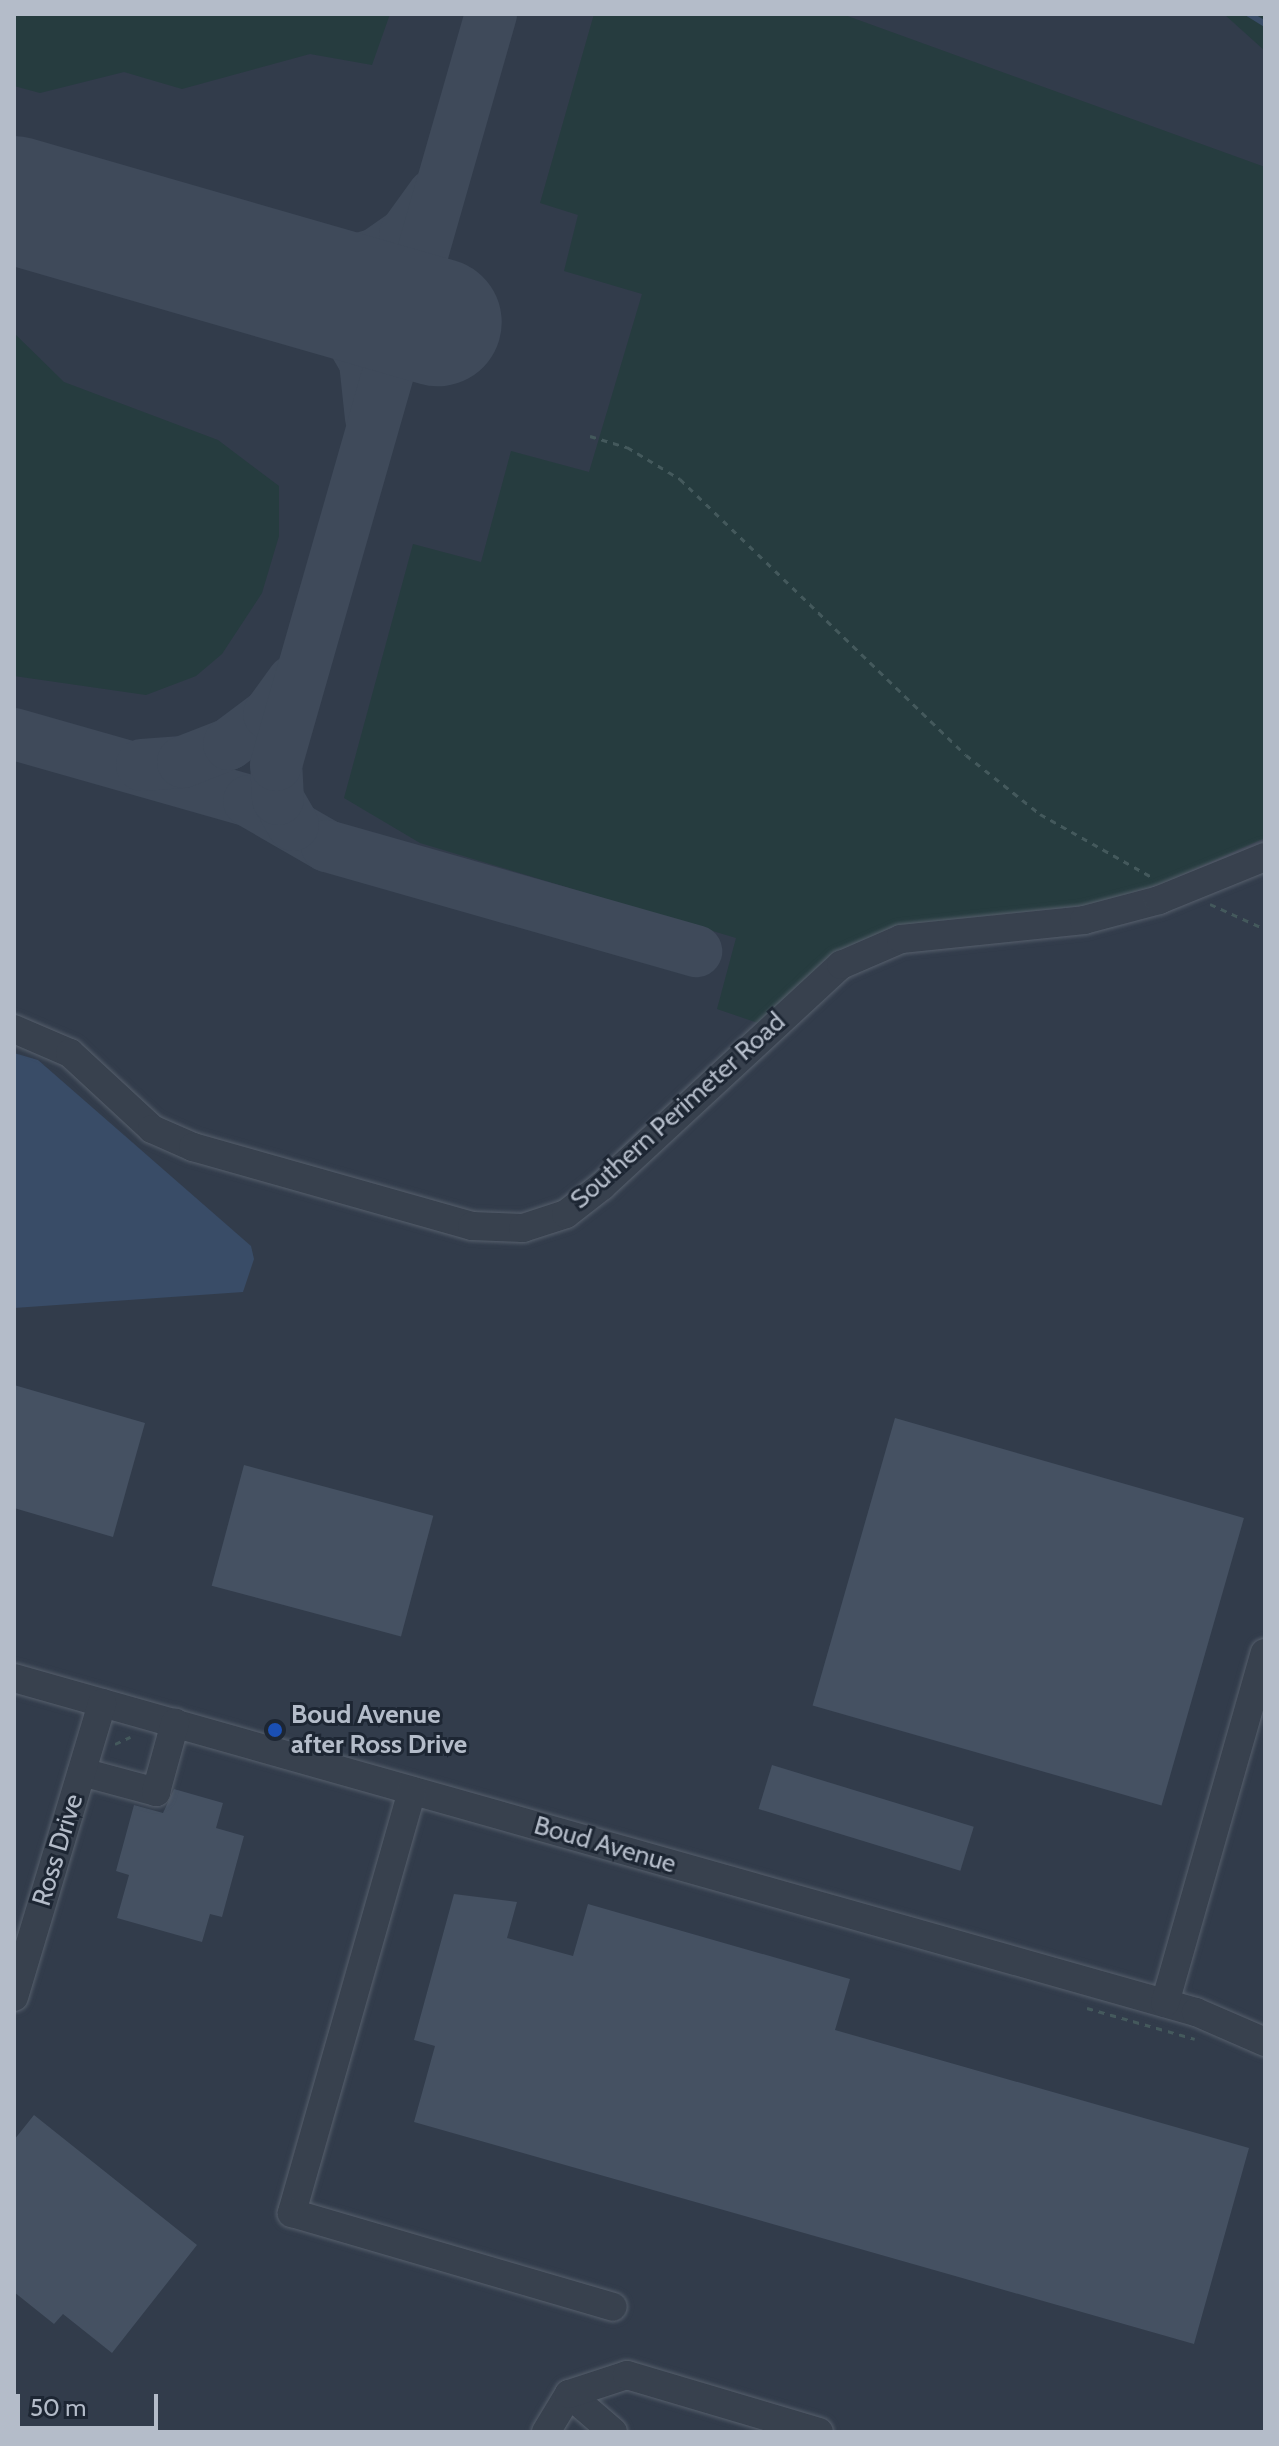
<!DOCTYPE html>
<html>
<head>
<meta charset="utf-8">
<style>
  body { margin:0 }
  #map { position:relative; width:1279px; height:2446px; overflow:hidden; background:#242f3e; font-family:Cabin,sans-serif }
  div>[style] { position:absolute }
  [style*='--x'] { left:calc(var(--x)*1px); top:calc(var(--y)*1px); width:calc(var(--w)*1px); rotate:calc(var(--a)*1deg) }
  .airport>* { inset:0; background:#323c4b; transform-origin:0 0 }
  .green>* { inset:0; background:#263c3f }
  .water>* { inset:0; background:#394c67 }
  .stream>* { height:6px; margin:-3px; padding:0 3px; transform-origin:3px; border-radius:3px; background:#394c67 }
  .taxiway>* { height:52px; margin:-26px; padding:0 26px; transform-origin:26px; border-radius:26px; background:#3f4a5a }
  .runway>* { height:128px; margin:-64px; padding:0 64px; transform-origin:64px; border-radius:64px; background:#3f4a5a }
  .building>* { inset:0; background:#455162; transform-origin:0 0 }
  .path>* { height:3px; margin-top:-1.5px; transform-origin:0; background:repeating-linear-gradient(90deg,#44595c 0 6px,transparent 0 12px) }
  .roads { filter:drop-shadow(0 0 2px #565f6c) drop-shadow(0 0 2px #565f6c) }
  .minor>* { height:28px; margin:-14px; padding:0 14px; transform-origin:14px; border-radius:14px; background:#38414e }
  .dots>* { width:22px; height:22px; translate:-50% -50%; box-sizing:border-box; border:4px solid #1d2633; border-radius:50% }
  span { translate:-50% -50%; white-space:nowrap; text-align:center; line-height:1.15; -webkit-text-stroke:6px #1d2633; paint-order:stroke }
  .street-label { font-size:26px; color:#b4bcc9 }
  .poi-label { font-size:26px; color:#b4bcc9; font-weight:700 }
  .left { translate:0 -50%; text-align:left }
  .frame { position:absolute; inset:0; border:16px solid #b4bcc9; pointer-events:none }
  .scale { position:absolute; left:16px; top:2394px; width:142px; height:36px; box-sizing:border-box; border:4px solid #b4bcc9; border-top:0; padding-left:10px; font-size:24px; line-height:28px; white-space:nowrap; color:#b4bcc9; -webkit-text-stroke:6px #1d2633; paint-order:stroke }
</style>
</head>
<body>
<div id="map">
  <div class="airport">
    <i style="left:14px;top:14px;width:1251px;height:2418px"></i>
  </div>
  <div class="green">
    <i style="clip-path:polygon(14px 14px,390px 14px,372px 65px,310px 54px,182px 89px,124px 72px,40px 93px,14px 86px)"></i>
    <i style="clip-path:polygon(594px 14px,842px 14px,1265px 167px,1265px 838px,1161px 884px,1091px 905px,905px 925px,838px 956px,758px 1023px,717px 1009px,736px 938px,420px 843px,344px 798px,413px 544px,481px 562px,511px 451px,589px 472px,642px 294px,564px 271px,578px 215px,540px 203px)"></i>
    <i style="clip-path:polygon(1224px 14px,1265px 14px,1265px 51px)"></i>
    <i style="clip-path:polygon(14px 333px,64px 382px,218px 440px,279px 486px,279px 536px,262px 593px,222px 654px,196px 676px,146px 695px,14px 676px)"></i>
  </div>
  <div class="water">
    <i style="clip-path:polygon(14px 1053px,38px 1060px,251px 1246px,254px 1259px,243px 1292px,14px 1308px)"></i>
  </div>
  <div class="stream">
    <i style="--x:1249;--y:14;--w:19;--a:32"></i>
  </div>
  <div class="taxiway">
    <i style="--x:264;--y:272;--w:54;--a:-1.1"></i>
    <i style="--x:318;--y:271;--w:60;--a:-16.3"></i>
    <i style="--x:376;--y:254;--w:35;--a:-35"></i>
    <i style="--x:405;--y:234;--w:49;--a:-54.1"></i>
    <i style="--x:264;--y:272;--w:50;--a:22.4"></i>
    <i style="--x:310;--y:291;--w:35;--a:40"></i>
    <i style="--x:337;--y:314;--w:56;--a:59.7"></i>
    <i style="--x:365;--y:362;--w:56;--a:83.9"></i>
    <i style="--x:14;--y:734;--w:244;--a:15.9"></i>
    <i style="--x:249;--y:801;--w:90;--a:30"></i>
    <i style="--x:327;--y:846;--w:384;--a:15.9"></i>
    <i style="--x:142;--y:765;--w:41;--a:-4.2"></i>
    <i style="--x:183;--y:762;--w:49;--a:-21.4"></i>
    <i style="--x:229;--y:744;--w:50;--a:-36.9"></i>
    <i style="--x:269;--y:714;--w:41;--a:-54"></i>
    <i style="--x:293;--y:825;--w:30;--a:-120"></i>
    <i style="--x:278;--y:799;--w:34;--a:-93"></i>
    <i style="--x:276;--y:765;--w:781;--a:-74.02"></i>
  </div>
  <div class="runway">
    <i style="--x:14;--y:200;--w:441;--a:16.1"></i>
  </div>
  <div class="building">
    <i style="clip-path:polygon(14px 1385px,145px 1423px,113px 1537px,14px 1508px)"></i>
    <i style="left:895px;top:1418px;width:363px;height:299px;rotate:16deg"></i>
    <i style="left:244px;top:1465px;width:196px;height:125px;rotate:15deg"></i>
    <i style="left:772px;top:1765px;width:211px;height:46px;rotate:17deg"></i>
    <i style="clip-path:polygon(174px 1789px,223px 1803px,216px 1828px,244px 1836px,222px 1917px,210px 1914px,202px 1942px,117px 1918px,129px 1875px,116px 1871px,134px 1805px,163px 1813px)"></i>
    <i style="clip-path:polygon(454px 1894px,517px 1902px,507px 1938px,573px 1956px,588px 1904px,850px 1979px,835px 2030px,1249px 2148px,1194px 2344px,414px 2122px,435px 2046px,414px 2040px)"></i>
    <i style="clip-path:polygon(34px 2115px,197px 2245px,112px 2353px,63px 2314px,54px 2324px,14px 2292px,14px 2140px)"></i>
  </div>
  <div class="path">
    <i style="--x:590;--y:436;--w:39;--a:17"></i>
    <i style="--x:627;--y:447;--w:62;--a:31.1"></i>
    <i style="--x:680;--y:479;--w:397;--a:44"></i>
    <i style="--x:966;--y:755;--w:95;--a:38.6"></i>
    <i style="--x:1040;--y:814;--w:129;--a:29.4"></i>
    <i style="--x:1210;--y:904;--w:60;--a:24.4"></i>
    <i style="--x:115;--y:1744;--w:17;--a:-25"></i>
    <i style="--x:1087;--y:2008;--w:112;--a:16"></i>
  </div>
  <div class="roads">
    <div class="minor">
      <i style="--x:14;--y:1029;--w:61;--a:23.2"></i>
      <i style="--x:70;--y:1053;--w:112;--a:42.8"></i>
      <i style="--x:152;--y:1129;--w:45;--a:23.7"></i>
      <i style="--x:193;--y:1147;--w:290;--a:15.8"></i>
      <i style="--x:472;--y:1226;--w:51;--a:2.2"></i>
      <i style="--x:523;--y:1228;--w:45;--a:-18"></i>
      <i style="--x:566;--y:1214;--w:46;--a:-37.9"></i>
      <i style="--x:602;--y:1186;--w:326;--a:-42.8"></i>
      <i style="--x:841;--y:965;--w:65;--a:-23.4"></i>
      <i style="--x:901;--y:939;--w:184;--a:-5.9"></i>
      <i style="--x:1084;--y:920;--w:78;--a:-14.9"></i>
      <i style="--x:1159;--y:900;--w:114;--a:-22.1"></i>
      <i style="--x:14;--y:1678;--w:1228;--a:15.78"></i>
      <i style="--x:1196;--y:2012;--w:75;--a:23.5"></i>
      <i style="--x:82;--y:1772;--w:77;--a:15.1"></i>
      <i style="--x:156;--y:1792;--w:72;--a:-74.6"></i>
      <i style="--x:412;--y:1791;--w:439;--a:105.9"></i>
      <i style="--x:292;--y:2213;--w:334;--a:16.3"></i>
      <i style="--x:14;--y:1997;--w:307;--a:-73.3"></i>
      <i style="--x:1165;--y:2003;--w:364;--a:-74.1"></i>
      <i style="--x:569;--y:2394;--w:58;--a:40.8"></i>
      <i style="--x:546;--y:2432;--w:44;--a:-58.8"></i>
      <i style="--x:569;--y:2394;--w:61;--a:-18.1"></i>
      <i style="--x:627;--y:2375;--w:200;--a:16.5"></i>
    </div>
  </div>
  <div class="dots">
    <i style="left:275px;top:1730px;background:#1a4fb4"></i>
  </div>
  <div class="street-label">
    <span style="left:678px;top:1111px;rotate:-42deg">Southern Perimeter Road</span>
    <span style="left:605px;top:1845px;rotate:16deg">Boud Avenue</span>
    <span style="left:58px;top:1850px;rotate:-73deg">Ross Drive</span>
  </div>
  <div class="poi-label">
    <span class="left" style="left:291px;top:1730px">Boud Avenue<br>after Ross Drive</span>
  </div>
  <div class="frame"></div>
  <div class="scale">50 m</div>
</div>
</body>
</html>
